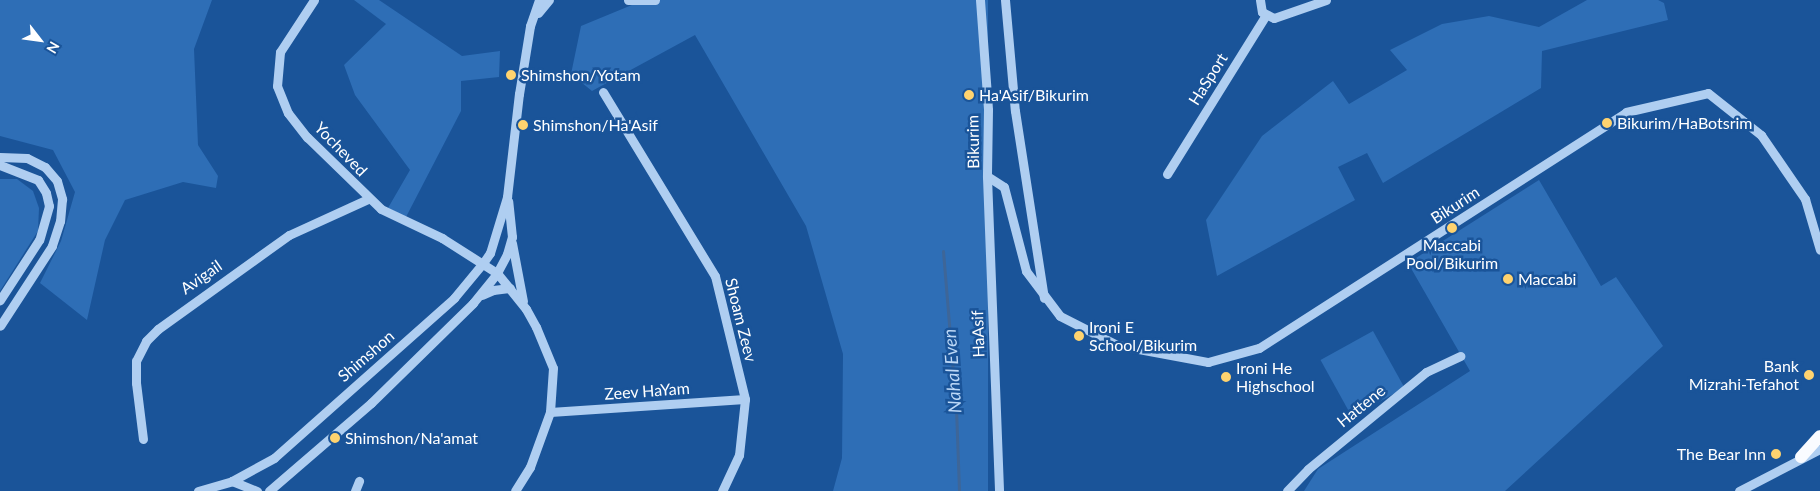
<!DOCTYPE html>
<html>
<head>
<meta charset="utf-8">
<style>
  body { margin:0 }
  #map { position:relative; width:1820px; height:491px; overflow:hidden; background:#1a5499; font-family:Lato,sans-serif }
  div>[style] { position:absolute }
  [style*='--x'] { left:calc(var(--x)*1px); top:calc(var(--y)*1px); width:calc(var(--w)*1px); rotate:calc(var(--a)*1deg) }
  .green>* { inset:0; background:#2e6eb6; transform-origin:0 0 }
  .stream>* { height:3px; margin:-1.5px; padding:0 1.5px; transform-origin:1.5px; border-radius:1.5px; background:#3e6698 }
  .minor>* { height:9px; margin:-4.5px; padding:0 4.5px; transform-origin:4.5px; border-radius:4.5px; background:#afcef1 }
  .major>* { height:12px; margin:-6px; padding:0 6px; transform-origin:6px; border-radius:6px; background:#f9fbff }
  .dots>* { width:14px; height:14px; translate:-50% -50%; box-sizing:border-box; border:2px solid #1a5499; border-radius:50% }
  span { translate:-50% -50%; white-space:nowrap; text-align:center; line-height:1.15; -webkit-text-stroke:5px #1a5499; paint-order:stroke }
  .poi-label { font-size:16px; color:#fff }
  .left { translate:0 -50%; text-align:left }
  .right { translate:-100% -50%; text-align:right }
  .street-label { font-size:16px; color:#fff }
  .water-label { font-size:18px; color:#bcd8f7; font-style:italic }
  .north { position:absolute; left:15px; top:15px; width:50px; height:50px; -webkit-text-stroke:4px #1a5499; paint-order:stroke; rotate:120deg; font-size:14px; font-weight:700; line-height:20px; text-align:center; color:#fff }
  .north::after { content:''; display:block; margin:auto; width:18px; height:22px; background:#fff; clip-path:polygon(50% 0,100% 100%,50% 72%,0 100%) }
</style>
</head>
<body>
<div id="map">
  <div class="green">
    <i style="clip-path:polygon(0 0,212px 0,194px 49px,198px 145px,218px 176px,216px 188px,183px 182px,125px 200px,105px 240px,87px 320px,40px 283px,61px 241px,75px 192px,53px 150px,0 136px)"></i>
    <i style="clip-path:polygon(354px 0,379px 0,462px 56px,500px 51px,499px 77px,461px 81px,461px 111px,406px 217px,388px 208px,410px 170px,355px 95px,344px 65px,386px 24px)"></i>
    <i style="clip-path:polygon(644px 0,988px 0,988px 491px,833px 491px,842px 458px,843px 354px,806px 226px,695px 35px,592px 91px,571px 74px,581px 26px)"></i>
    <i style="clip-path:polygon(1587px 0,1658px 0,1664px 3px,1668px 20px,1542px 51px,1541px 88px,1383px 183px,1367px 153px,1338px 167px,1355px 200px,1217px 276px,1206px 220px,1262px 136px,1333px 81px,1349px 104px,1407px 70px,1390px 50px,1442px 24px,1489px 16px,1539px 27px)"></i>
    <i style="clip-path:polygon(0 179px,17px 179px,33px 191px,39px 208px,38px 231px,0 291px)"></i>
    <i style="clip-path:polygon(1539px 180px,1601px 286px,1616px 277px,1663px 346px,1505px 491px,1304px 491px,1318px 469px,1470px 371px,1408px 263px)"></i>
    <i style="left:1373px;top:331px;width:65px;height:60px;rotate:61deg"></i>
  </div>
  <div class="stream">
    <i style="--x:943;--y:251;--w:158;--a:85.3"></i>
    <i style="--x:956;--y:408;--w:83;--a:87.9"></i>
  </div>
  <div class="minor">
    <i style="--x:314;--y:0;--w:62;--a:123.2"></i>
    <i style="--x:280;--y:52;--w:34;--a:95"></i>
    <i style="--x:277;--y:86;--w:29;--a:68"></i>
    <i style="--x:288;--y:113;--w:31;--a:52"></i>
    <i style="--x:307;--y:137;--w:103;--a:44.2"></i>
    <i style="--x:381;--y:209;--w:68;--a:25.4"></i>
    <i style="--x:442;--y:238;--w:65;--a:32.5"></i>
    <i style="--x:497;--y:273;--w:46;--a:51.1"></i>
    <i style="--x:526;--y:309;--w:21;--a:61"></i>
    <i style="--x:536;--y:327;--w:44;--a:67.5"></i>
    <i style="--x:553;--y:368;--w:44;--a:93.9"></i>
    <i style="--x:550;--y:412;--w:59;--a:110"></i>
    <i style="--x:530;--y:467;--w:28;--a:122"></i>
    <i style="--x:628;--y:0;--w:27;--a:0"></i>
    <i style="--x:980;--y:0;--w:110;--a:85.8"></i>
    <i style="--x:988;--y:110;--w:67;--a:90.9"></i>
    <i style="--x:987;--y:177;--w:314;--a:87.8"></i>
    <i style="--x:1005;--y:0;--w:111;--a:84.9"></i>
    <i style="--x:1015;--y:111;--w:189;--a:81.2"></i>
    <i style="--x:1260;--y:0;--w:12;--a:81"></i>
    <i style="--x:1262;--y:12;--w:13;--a:27"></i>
    <i style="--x:1274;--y:18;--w:55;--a:-19.1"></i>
    <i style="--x:538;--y:13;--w:17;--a:-50"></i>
    <i style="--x:603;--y:92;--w:215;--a:58.7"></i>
    <i style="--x:715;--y:276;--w:127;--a:76.3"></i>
    <i style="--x:745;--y:399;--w:56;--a:96.1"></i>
    <i style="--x:739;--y:455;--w:40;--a:115"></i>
    <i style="--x:0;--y:157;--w:27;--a:2"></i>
    <i style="--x:27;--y:158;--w:20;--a:27"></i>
    <i style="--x:45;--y:167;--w:18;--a:49"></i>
    <i style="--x:57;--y:181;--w:19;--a:74"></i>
    <i style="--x:62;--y:199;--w:22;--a:95"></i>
    <i style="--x:60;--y:221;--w:26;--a:108"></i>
    <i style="--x:52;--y:246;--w:95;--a:123"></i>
    <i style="--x:0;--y:165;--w:41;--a:21.5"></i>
    <i style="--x:38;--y:180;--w:15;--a:58"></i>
    <i style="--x:46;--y:193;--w:13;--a:77"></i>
    <i style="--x:49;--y:206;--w:35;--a:106"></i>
    <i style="--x:39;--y:240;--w:72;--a:123"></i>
    <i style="--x:1167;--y:174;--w:187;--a:-58.1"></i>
    <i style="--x:987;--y:176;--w:20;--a:33"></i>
    <i style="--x:1004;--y:187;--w:87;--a:75.3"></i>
    <i style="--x:1026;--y:271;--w:56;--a:52.9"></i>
    <i style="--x:1060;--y:316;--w:64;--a:27"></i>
    <i style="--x:1117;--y:345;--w:93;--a:10.6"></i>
    <i style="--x:1208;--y:362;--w:53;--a:-15.4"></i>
    <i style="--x:1259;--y:348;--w:436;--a:-32.7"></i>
    <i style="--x:1626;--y:112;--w:84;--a:-13"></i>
    <i style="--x:1708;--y:93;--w:68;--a:38.4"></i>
    <i style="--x:1761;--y:135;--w:78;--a:55.5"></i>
    <i style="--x:1805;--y:199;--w:53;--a:73.6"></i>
    <i style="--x:512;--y:243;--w:59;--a:79.3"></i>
    <i style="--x:482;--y:295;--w:12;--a:-24"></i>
    <i style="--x:493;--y:290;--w:17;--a:-7"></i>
    <i style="--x:550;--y:412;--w:195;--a:-3.8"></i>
    <i style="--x:143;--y:439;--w:56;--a:-97.1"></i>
    <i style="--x:136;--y:383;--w:22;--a:-90"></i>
    <i style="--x:136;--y:361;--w:22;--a:-63"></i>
    <i style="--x:146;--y:341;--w:17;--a:-45"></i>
    <i style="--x:158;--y:329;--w:161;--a:-35.7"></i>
    <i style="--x:289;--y:235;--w:87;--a:-24.5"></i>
    <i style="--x:232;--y:481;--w:27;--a:22"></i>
    <i style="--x:198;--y:491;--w:35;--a:-16"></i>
    <i style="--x:232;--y:481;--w:48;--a:-28.7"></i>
    <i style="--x:274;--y:458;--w:241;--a:-41.6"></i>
    <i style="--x:454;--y:298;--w:45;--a:-50.4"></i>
    <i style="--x:483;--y:263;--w:12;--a:-55"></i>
    <i style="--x:490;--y:253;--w:59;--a:-73.1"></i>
    <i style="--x:507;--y:197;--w:104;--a:-83.4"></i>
    <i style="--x:519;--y:94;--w:69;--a:-80.8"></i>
    <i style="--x:530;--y:26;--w:28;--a:-71"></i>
    <i style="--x:269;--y:491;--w:135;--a:-40.8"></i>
    <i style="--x:371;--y:403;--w:143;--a:-44.4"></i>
    <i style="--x:473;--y:303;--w:38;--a:-51"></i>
    <i style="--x:497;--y:273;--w:21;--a:-62"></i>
    <i style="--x:507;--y:254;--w:18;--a:-74"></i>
    <i style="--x:512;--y:237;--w:36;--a:-96"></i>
    <i style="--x:355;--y:491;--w:11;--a:-68"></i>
    <i style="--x:1287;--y:491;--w:30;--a:-46"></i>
    <i style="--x:1308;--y:469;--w:153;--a:-39.4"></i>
    <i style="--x:1426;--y:372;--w:38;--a:-25"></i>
    <i style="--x:1739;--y:491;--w:91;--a:-27.4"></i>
  </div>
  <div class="major">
    <i style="--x:1801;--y:457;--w:28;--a:-48"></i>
  </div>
  <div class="dots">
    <i style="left:511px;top:75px;background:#ffd36f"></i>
    <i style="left:969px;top:95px;background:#ffd36f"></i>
    <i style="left:1607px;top:123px;background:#ffd36f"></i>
    <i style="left:523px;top:125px;background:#ffd36f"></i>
    <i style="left:1452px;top:228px;background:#ffd36f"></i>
    <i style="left:1508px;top:279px;background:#ffd36f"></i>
    <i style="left:1079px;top:336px;background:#ffd36f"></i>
    <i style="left:1809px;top:375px;background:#ffd36f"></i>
    <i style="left:1226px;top:377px;background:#ffd36f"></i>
    <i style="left:335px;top:438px;background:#ffd36f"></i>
    <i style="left:1776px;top:454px;background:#ffd36f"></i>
  </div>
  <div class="poi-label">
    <span class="left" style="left:521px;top:75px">Shimshon/Yotam</span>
    <span class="left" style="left:979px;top:95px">Ha'Asif/Bikurim</span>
    <span class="left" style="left:1617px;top:123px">Bikurim/HaBotsrim</span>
    <span class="left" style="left:533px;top:125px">Shimshon/Ha'Asif</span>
    <span style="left:1452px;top:254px">Maccabi<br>Pool/Bikurim</span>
    <span class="left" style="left:1518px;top:279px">Maccabi</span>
    <span class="left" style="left:1089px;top:336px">Ironi E<br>School/Bikurim</span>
    <span class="right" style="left:1799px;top:375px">Bank<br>Mizrahi-Tefahot</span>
    <span class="left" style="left:1236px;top:377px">Ironi He<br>Highschool</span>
    <span class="left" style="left:345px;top:438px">Shimshon/Na'amat</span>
    <span class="right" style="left:1766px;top:454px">The Bear Inn</span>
  </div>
  <div class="street-label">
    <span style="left:1208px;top:79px;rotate:-58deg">HaSport</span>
    <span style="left:973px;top:142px;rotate:-91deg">Bikurim</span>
    <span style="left:341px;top:149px;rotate:46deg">Yocheved</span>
    <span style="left:1455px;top:205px;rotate:-33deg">Bikurim</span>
    <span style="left:201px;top:277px;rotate:-35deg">Avigail</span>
    <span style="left:741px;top:320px;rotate:76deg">Shoam Zeev</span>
    <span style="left:978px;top:334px;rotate:-92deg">HaAsif</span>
    <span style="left:366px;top:356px;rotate:-41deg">Shimshon</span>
    <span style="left:647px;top:391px;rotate:-4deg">Zeev HaYam</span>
    <span style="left:1361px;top:406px;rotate:-39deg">Hattene</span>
  </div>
  <div class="water-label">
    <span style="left:952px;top:371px;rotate:-94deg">Nahal Even</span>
  </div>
  <div class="north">N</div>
</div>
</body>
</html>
